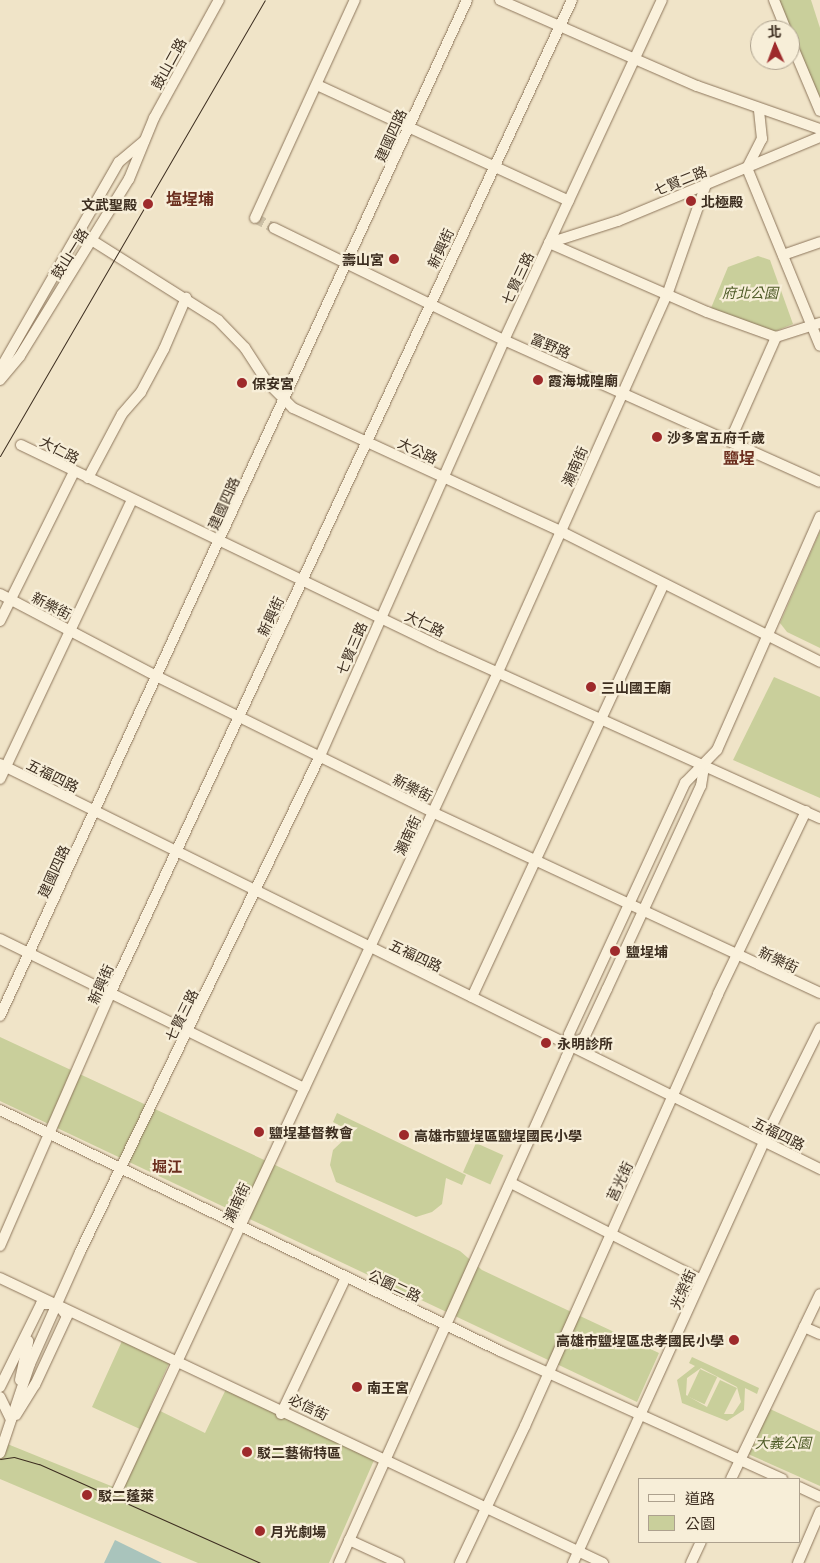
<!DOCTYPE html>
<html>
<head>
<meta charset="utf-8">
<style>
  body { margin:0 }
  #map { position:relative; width:820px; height:1563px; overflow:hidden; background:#f0e4c8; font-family:Literata,"Noto Sans TC",serif }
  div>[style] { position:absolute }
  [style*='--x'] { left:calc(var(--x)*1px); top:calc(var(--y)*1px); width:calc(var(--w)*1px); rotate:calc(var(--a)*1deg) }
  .green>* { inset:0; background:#c9cf9b; transform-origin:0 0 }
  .water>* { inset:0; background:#a9c4bc }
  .minor-tunnel>* { height:10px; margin-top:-5px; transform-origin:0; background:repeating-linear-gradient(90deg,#ccc0a6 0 10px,transparent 0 15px) }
  .roads { filter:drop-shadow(0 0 1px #8d765c) drop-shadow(0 0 1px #8d765c) }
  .minor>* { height:10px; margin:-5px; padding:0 5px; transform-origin:5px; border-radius:5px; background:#faf1dc }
  .tram>* { height:1px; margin:-0.5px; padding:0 0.5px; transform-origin:0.5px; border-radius:0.5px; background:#3d2e20 }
  .dots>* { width:14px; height:14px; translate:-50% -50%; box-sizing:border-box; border:2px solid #f7eed8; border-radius:50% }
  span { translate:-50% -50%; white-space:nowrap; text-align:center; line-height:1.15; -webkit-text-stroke:4.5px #f7eed8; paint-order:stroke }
  .street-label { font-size:14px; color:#3d2e20 }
  .poi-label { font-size:14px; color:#3d2e20; font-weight:700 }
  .left { translate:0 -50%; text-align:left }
  .right { translate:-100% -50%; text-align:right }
  .park-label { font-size:14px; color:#4d5a26; font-style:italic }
  .neighbourhood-label { font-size:15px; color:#6b2e1e; font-weight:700 }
  .quarter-label { font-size:16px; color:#6b2e1e; font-weight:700 }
  .legend { position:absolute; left:638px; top:1478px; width:162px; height:65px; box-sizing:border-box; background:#f7eed8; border:1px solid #ada18e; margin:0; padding:6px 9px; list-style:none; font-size:15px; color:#3d2e20 }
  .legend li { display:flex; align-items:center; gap:10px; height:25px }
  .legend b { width:25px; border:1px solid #ada18e }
  .north { position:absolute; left:750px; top:20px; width:50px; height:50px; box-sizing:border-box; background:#f7eed8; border:1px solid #ada18e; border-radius:50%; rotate:358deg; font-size:14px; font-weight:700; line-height:20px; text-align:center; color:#3d2e20 }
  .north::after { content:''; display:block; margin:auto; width:18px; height:22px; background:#9e2a2b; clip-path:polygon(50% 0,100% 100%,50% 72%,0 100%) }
</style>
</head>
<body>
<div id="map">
  <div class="green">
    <i style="clip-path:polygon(777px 0,811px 0,820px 28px,820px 104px)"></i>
    <i style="clip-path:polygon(758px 256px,770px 260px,793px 324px,771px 333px,711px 308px,728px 267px)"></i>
    <i style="clip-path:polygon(820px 531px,820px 648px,787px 632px,780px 623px)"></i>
    <i style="clip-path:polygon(774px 677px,820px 697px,820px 798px,733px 760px)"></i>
    <i style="clip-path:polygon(0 1037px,460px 1251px,482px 1270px,659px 1353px,637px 1402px,0 1101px)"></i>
    <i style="clip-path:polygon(337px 1113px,466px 1175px,462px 1185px,446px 1178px,442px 1204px,432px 1212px,416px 1217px,336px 1182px,330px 1165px,333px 1150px,352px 1132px,333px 1122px)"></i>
    <i style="left:476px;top:1143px;width:30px;height:32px;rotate:24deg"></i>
    <i style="clip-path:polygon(122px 1341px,169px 1363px,150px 1406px,205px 1433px,227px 1387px,375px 1458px,329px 1563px,198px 1563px,0 1479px,0 1441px,116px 1488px,142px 1430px,92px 1407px)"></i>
    <i style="clip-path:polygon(evenodd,692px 1357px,759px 1388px,757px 1394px,745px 1388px,744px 1410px,727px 1421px,682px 1403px,677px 1380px,695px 1366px,689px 1363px,692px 1357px,701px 1368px,737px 1387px,741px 1402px,733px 1414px,724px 1414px,737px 1388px,720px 1380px,707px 1407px,686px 1395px,687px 1378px,701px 1368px)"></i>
    <i style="left:700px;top:1369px;width:19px;height:30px;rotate:25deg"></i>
    <i style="clip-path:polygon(770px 1409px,820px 1432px,820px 1486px,748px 1454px)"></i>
  </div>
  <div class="water">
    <i style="clip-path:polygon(115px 1540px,162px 1563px,104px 1563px)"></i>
  </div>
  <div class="minor-tunnel">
    <i style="--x:255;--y:218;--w:21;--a:28"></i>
  </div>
  <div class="roads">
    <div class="minor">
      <i style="--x:500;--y:0;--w:215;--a:23.6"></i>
      <i style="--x:697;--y:86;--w:130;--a:19.3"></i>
      <i style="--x:774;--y:0;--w:32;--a:68"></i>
      <i style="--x:790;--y:40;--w:77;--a:67.1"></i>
      <i style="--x:317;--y:85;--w:277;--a:24.7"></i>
      <i style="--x:747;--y:168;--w:192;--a:67.7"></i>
      <i style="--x:747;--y:168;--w:33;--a:-63"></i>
      <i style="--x:762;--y:139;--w:29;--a:-96"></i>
      <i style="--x:255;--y:218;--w:240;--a:-65.4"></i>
      <i style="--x:274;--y:228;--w:256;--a:26"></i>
      <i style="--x:504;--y:340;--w:346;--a:24.2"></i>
      <i style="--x:93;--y:241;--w:148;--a:32.3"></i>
      <i style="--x:218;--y:320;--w:39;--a:46"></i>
      <i style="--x:245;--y:348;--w:40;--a:57.1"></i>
      <i style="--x:267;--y:382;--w:37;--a:45"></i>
      <i style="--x:293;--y:408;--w:294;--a:24.7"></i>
      <i style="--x:560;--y:531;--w:291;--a:26.7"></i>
      <i style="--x:549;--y:243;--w:172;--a:23.6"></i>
      <i style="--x:707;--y:312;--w:73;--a:19.9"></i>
      <i style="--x:776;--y:337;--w:46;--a:-17.7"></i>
      <i style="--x:549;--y:243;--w:72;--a:-17.7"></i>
      <i style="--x:618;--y:221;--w:219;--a:-22.6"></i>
      <i style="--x:783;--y:255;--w:39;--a:-19"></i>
      <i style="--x:0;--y:376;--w:10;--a:-79"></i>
      <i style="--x:2;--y:366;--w:235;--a:-60.2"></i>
      <i style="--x:119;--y:162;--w:33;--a:-40"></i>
      <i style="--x:0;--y:380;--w:31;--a:-50"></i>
      <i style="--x:20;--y:356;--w:208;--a:-58.4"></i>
      <i style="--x:129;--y:179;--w:66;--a:-67.7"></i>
      <i style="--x:154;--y:118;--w:135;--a:-61.2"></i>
      <i style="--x:730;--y:441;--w:114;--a:-66.1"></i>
      <i style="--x:21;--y:445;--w:466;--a:25.7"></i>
      <i style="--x:441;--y:647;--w:416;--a:24.3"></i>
      <i style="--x:88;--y:478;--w:72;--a:-62"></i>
      <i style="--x:122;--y:414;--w:29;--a:-49"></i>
      <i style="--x:141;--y:392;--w:49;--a:-61.9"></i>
      <i style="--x:164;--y:349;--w:56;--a:-66.7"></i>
      <i style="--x:0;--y:594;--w:178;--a:27.7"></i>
      <i style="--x:158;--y:677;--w:305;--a:26.2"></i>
      <i style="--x:432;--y:812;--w:428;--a:25"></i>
      <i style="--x:0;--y:621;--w:166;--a:-63.6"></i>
      <i style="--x:0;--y:764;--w:915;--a:26.28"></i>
      <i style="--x:0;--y:779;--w:309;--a:-64.7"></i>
      <i style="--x:0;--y:939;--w:339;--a:26.1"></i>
      <i style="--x:472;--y:997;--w:455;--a:-65.1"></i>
      <i style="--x:0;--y:1016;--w:1118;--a:-65.31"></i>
      <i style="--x:572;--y:1044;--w:13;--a:-27"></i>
      <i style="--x:584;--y:1038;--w:54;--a:-64.9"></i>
      <i style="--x:607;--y:989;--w:224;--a:-65.2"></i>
      <i style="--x:701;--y:786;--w:19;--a:-81"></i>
      <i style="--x:0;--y:1110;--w:555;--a:25.73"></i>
      <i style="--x:500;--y:1351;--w:310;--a:24.4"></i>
      <i style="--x:511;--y:1183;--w:213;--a:27"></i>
      <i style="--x:0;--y:1246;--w:275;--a:-66.4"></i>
      <i style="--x:110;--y:994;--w:1096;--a:-65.07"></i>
      <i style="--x:0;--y:1278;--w:667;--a:25.3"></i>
      <i style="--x:804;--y:1327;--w:17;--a:24"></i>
      <i style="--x:20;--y:1380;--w:40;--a:-78"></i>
      <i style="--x:0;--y:1387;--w:93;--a:-63.7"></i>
      <i style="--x:41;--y:1304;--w:13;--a:0"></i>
      <i style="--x:0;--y:1397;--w:25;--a:64"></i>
      <i style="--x:281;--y:1414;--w:152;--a:-64.6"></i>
      <i style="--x:16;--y:1415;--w:36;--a:-58"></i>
      <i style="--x:35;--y:1385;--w:76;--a:-65.1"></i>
      <i style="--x:67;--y:1316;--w:13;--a:-129"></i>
      <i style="--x:0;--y:1453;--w:94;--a:-71.4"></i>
      <i style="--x:30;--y:1364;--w:123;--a:-65.9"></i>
      <i style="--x:80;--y:1252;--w:551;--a:-64.18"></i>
      <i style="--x:320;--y:756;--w:455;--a:-66.1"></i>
      <i style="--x:504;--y:340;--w:375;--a:-65.1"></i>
      <i style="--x:731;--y:1479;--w:205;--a:-64.3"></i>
      <i style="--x:799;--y:1487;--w:23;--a:25"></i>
      <i style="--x:117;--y:1491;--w:903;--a:-65.05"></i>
      <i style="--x:498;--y:672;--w:413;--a:-65.9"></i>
      <i style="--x:667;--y:295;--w:118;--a:-70.6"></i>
      <i style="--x:349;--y:1540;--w:55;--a:24.7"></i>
      <i style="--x:339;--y:1563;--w:554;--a:-65.8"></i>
      <i style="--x:566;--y:1058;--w:15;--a:-67"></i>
      <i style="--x:572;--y:1044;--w:10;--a:-107"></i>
      <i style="--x:569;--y:1034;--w:277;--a:-65.2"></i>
      <i style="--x:685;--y:783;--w:46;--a:-45.9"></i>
      <i style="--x:717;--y:750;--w:255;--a:-66.2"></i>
      <i style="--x:460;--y:1563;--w:152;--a:-64.6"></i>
      <i style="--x:525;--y:1426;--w:473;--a:-65.9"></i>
      <i style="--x:718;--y:994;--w:203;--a:-64.3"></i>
      <i style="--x:573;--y:1563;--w:463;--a:-65.6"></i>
      <i style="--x:764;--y:1141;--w:126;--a:-63.6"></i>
      <i style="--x:691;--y:1563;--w:23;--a:-65"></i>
      <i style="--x:798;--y:1563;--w:56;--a:-66.7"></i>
    </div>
  </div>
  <div class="tram">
    <i style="--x:0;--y:456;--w:527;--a:-59.84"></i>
    <i style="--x:0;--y:1459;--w:14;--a:-8"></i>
    <i style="--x:14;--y:1457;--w:26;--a:16"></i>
    <i style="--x:39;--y:1464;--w:242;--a:24.1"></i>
  </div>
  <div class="dots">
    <i style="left:691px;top:201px;background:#9e2a2b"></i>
    <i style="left:148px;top:204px;background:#9e2a2b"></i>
    <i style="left:394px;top:259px;background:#9e2a2b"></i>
    <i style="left:538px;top:380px;background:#9e2a2b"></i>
    <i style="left:242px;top:383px;background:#9e2a2b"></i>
    <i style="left:657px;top:437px;background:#9e2a2b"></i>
    <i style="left:591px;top:687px;background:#9e2a2b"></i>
    <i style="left:615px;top:951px;background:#9e2a2b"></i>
    <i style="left:546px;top:1043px;background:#9e2a2b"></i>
    <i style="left:259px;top:1132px;background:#9e2a2b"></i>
    <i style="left:404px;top:1135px;background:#9e2a2b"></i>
    <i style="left:734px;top:1340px;background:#9e2a2b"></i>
    <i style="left:357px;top:1387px;background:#9e2a2b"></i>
    <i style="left:247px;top:1452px;background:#9e2a2b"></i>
    <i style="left:87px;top:1495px;background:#9e2a2b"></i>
    <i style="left:260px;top:1531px;background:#9e2a2b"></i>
  </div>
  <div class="street-label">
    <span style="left:168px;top:63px;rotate:-61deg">鼓山二路</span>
    <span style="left:390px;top:135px;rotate:-66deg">建國四路</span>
    <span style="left:680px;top:180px;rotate:-22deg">七賢二路</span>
    <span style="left:440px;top:248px;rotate:-65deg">新興街</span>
    <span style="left:69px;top:253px;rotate:-58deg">鼓山一路</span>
    <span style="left:517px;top:278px;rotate:-65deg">七賢三路</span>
    <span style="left:551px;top:345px;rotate:23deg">富野路</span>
    <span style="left:60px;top:449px;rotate:27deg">大仁路</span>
    <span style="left:418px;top:450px;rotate:25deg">大公路</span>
    <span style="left:574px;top:466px;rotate:-66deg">瀨南街</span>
    <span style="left:223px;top:503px;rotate:-66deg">建國四路</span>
    <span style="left:52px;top:605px;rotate:27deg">新樂街</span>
    <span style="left:270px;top:616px;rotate:-65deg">新興街</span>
    <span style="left:425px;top:623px;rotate:25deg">大仁路</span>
    <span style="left:351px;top:648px;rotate:-67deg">七賢三路</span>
    <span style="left:53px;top:775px;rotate:26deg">五福四路</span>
    <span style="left:413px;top:787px;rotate:27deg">新樂街</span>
    <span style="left:407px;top:835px;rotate:-65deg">瀨南街</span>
    <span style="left:53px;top:871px;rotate:-66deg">建國四路</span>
    <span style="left:416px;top:955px;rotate:25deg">五福四路</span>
    <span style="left:779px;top:959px;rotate:25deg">新樂街</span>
    <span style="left:100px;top:984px;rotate:-66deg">新興街</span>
    <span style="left:181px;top:1015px;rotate:-64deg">七賢三路</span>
    <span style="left:779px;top:1133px;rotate:26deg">五福四路</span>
    <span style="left:619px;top:1181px;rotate:-65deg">莒光街</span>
    <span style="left:236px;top:1202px;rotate:-65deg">瀨南街</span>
    <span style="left:395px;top:1285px;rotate:25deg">公園二路</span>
    <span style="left:682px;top:1289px;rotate:-66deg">光榮街</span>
    <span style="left:309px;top:1406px;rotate:26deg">必信街</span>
  </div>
  <div class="poi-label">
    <span class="left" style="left:701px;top:201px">北極殿</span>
    <span class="right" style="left:137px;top:204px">文武聖殿</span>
    <span class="right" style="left:384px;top:259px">壽山宮</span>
    <span class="left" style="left:548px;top:380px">霞海城隍廟</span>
    <span class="left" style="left:252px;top:383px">保安宮</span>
    <span class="left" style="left:667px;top:437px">沙多宮五府千歲</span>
    <span class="left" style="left:601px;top:687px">三山國王廟</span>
    <span class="left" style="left:626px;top:951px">鹽埕埔</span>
    <span class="left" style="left:557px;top:1043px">永明診所</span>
    <span class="left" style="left:269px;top:1132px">鹽埕基督教會</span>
    <span class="left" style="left:414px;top:1135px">高雄市鹽埕區鹽埕國民小學</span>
    <span class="right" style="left:724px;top:1340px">高雄市鹽埕區忠孝國民小學</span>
    <span class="left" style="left:367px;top:1387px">南王宮</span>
    <span class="left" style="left:257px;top:1452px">駁二藝術特區</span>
    <span class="left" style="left:98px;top:1495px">駁二蓬萊</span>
    <span class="left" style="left:270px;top:1531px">月光劇場</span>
  </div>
  <div class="park-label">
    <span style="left:750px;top:292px">府北公園</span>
    <span style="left:783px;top:1442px">大義公園</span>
  </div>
  <div class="neighbourhood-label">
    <span style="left:167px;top:1166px">堀江</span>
  </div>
  <div class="quarter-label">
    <span style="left:190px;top:198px">塩埕埔</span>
    <span style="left:739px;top:457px">鹽埕</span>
  </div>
  <ul class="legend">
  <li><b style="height:6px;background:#faf1dc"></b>道路</li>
  <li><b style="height:14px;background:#c9cf9b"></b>公園</li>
  </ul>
  <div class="north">北</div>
</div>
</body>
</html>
